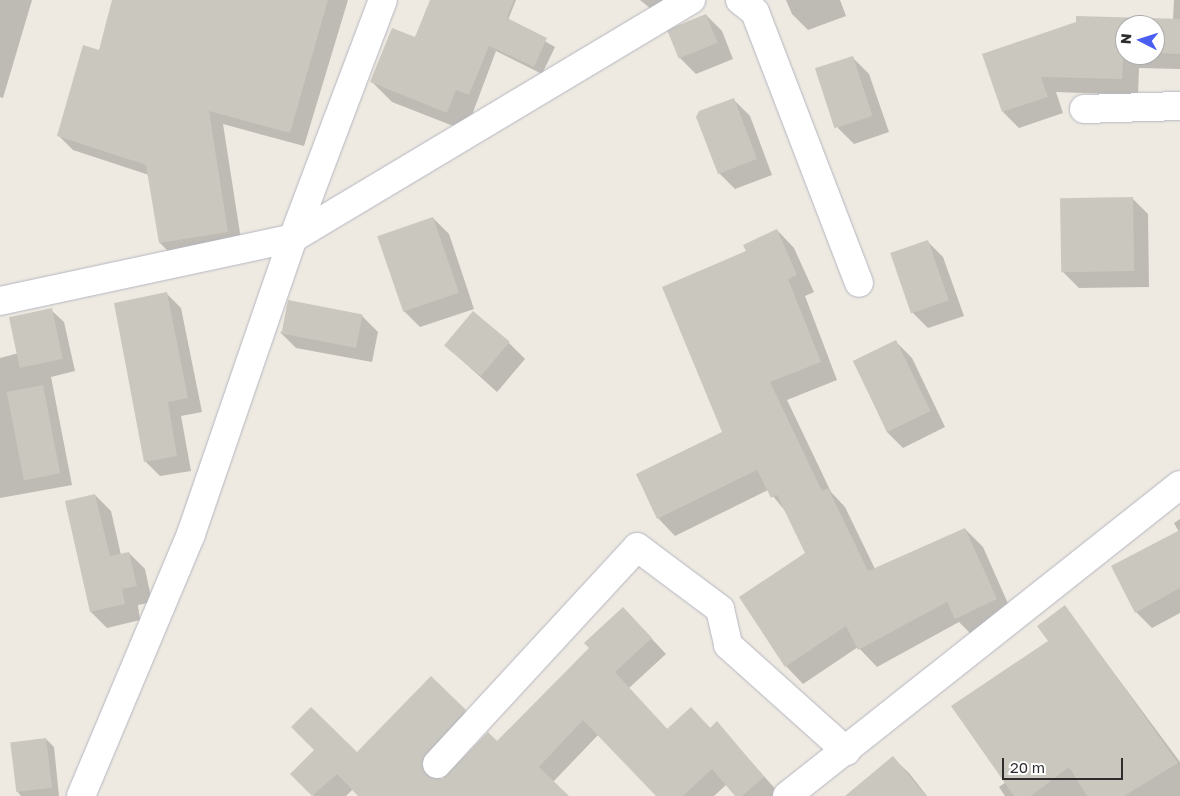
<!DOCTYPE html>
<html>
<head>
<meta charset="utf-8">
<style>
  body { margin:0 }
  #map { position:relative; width:1180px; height:796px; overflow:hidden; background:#eee9e1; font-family:"Golos Text",sans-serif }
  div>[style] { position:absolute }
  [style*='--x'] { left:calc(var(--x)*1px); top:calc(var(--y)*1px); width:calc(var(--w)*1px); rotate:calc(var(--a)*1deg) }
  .shadow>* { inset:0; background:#0003 }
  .building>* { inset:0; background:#cac7bf; transform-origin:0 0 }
  .roads { filter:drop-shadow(0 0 1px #b4b6c0) drop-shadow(0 0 1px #b4b6c0) }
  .street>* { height:28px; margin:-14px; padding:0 14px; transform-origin:14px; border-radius:14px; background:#fff }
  span { translate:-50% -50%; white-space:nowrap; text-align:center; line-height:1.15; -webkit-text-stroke:4px #fff; paint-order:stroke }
  .north { position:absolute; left:1115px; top:15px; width:50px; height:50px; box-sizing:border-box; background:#fff; border:1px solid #ababab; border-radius:50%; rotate:275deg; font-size:14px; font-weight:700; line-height:20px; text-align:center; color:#2d2d2d }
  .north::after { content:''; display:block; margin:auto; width:18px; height:22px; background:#4a5ff2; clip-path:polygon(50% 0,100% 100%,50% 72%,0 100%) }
  .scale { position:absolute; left:1002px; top:758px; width:121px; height:22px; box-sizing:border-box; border:2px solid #2d2d2d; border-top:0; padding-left:6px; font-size:15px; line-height:18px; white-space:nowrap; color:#2d2d2d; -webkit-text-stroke:4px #fff; paint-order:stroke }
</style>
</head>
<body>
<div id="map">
  <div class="shadow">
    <i style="clip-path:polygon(0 0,32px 0,3px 98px,0 97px)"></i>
    <i style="clip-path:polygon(113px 0,348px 0,304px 146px,223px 124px,242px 246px,174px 257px,160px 243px,149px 175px,73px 150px,59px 136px,99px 52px)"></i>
    <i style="clip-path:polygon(431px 0,516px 0,508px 20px,555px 47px,542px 74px,496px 51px,466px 131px,392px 102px,372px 82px,416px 39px)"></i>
    <i style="clip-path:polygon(640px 0,674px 0,661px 17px)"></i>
    <i style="clip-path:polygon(786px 0,840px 0,846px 16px,808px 30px,792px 14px)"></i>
    <i style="clip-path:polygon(evenodd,1174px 0,1180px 0,1180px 69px,1139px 68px,1138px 95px,1056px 92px,1063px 113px,1019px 128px,1003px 112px,1077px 23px,1173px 20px,1174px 0,1125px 25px,1155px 25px,1155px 55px,1125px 55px,1125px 25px)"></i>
    <i style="clip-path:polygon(706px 15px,722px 31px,733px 59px,696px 74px,680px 58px,670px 32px)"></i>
    <i style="clip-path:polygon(853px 58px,869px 74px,889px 132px,854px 144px,838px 128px)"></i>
    <i style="clip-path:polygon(734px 100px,750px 116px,772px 175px,735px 189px,719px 173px)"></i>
    <i style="clip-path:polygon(1132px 198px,1148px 214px,1149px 287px,1079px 288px,1063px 272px)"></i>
    <i style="clip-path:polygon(433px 218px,449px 234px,474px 309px,420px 327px,404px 311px)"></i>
    <i style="clip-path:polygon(777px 230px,794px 248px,814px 292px,805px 296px,837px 380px,787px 400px,831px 492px,845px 507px,875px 569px,965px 529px,983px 547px,1014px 617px,973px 636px,959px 622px,877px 667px,858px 647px,803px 684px,786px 666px,806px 553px,786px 512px,768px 490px,675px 536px,658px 518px,724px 433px,747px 251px)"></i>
    <i style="clip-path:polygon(927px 241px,943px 257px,964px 316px,928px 328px,912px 312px)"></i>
    <i style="clip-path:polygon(167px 294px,181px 308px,202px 412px,181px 416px,191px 471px,160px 476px,146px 462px,116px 304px)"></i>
    <i style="clip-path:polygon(51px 310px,64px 322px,75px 371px,51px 377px,72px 485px,0 498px,0 358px,19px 353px)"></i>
    <i style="clip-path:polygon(362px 316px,378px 332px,372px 362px,296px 348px,280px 332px)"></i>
    <i style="clip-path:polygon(896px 342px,912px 358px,945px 427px,903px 448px,887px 432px,854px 362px)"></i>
    <i style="clip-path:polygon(509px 343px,525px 359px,497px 392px,446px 346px)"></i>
    <i style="clip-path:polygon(95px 495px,111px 511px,121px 555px,129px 553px,145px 569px,152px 602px,138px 605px,140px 620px,107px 628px,91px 612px)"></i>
    <i style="clip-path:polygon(1180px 519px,1180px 613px,1152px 628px,1136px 612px,1179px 532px,1174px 523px)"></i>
    <i style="clip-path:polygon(1065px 607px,1180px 762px,1180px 796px,1005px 796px,999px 787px,1006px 782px,1050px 641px)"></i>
    <i style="clip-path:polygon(638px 624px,666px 654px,629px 688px,668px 730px,691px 709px,711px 729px,717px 723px,778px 792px,774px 796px,737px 796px,727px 784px,714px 796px,657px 796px,599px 734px,553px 782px,567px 796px,360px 796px,353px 789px,346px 796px,314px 796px,292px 774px,357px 754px,431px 678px,480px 726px,436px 776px,443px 780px,497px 742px)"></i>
    <i style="clip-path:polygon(46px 739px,54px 747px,59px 796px,21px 796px,17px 791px)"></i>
    <i style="clip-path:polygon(893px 758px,909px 773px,927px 796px,866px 796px)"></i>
  </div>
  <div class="building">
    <i style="clip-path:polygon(112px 0,328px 0,290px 133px,209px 111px,228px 232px,159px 243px,146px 165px,57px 136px,83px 45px,99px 50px)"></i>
    <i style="clip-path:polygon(430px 0,514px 0,507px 18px,547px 38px,534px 67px,489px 46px,469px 95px,456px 90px,447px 113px,370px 82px,392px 28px,415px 37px)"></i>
    <i style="left:706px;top:14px;width:31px;height:42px;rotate:68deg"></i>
    <i style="clip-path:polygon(1076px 16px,1180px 19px,1180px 54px,1155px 53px,1155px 25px,1125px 25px,1122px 79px,1041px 77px,1048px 97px,1002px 112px,982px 54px,1076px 22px)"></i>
    <i style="left:853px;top:56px;width:63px;height:40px;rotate:72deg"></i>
    <i style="clip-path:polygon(734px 98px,757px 159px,718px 174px,696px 117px,699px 111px)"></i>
    <i style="left:1133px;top:197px;width:74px;height:73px;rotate:89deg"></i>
    <i style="left:433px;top:217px;width:80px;height:59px;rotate:71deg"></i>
    <i style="clip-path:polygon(777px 229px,797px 275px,788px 279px,821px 362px,770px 382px,822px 491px,828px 488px,868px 571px,965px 528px,997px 599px,955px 619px,947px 602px,858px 650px,846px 626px,785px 667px,739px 597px,805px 553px,777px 495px,771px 498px,757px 470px,657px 519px,636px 474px,722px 432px,662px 287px,746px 251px,743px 245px)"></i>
    <i style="left:928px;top:240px;width:64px;height:40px;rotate:71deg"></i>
    <i style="clip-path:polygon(167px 292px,188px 398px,168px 402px,177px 456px,144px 462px,114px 303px)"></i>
    <i style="left:288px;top:300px;width:76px;height:34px;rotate:11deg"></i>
    <i style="left:52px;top:308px;width:52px;height:44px;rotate:78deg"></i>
    <i style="left:473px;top:311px;width:48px;height:45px;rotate:40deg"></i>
    <i style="left:896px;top:340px;width:79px;height:48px;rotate:64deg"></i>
    <i style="left:43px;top:385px;width:90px;height:37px;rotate:79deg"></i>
    <i style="clip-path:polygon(95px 494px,110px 556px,129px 552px,137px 586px,122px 589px,125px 604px,90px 612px,65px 501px)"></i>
    <i style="clip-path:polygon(1180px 530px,1180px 588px,1135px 613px,1111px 566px)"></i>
    <i style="clip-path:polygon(1065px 605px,1178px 763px,1124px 796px,1087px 796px,1069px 767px,1031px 796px,1014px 796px,951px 706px,1048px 641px,1037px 626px)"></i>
    <i style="clip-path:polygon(623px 607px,652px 638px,615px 672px,667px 729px,691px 707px,710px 728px,717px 721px,764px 777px,742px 796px,735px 796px,712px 769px,683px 796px,656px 796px,583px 720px,539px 767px,569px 796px,358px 796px,337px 774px,312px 796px,290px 774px,314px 750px,291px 727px,311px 707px,357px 752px,431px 676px,466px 710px,422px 760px,427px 776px,442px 779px,488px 732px,497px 741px,589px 648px,584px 643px)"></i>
    <i style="left:46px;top:738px;width:50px;height:36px;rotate:83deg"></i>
    <i style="clip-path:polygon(893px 756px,926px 796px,845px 796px)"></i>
  </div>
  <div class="roads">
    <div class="street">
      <i style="--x:740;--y:0;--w:19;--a:39"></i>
      <i style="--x:755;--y:12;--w:290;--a:69"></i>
      <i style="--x:1084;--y:109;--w:96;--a:-1.8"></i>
      <i style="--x:0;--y:301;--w:300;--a:-12.1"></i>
      <i style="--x:293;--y:238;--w:464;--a:-30.9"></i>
      <i style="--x:437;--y:764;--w:295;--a:-47.3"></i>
      <i style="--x:637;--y:547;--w:104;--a:36.8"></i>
      <i style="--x:720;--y:609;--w:37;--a:77"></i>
      <i style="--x:728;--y:645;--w:159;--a:41.9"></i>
      <i style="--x:81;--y:796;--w:284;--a:-67.2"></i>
      <i style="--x:191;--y:534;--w:313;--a:-71"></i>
      <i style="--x:293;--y:238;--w:254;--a:-69.3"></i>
      <i style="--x:787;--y:796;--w:501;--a:-38.36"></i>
    </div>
  </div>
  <div class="north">N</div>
  <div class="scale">20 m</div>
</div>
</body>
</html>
